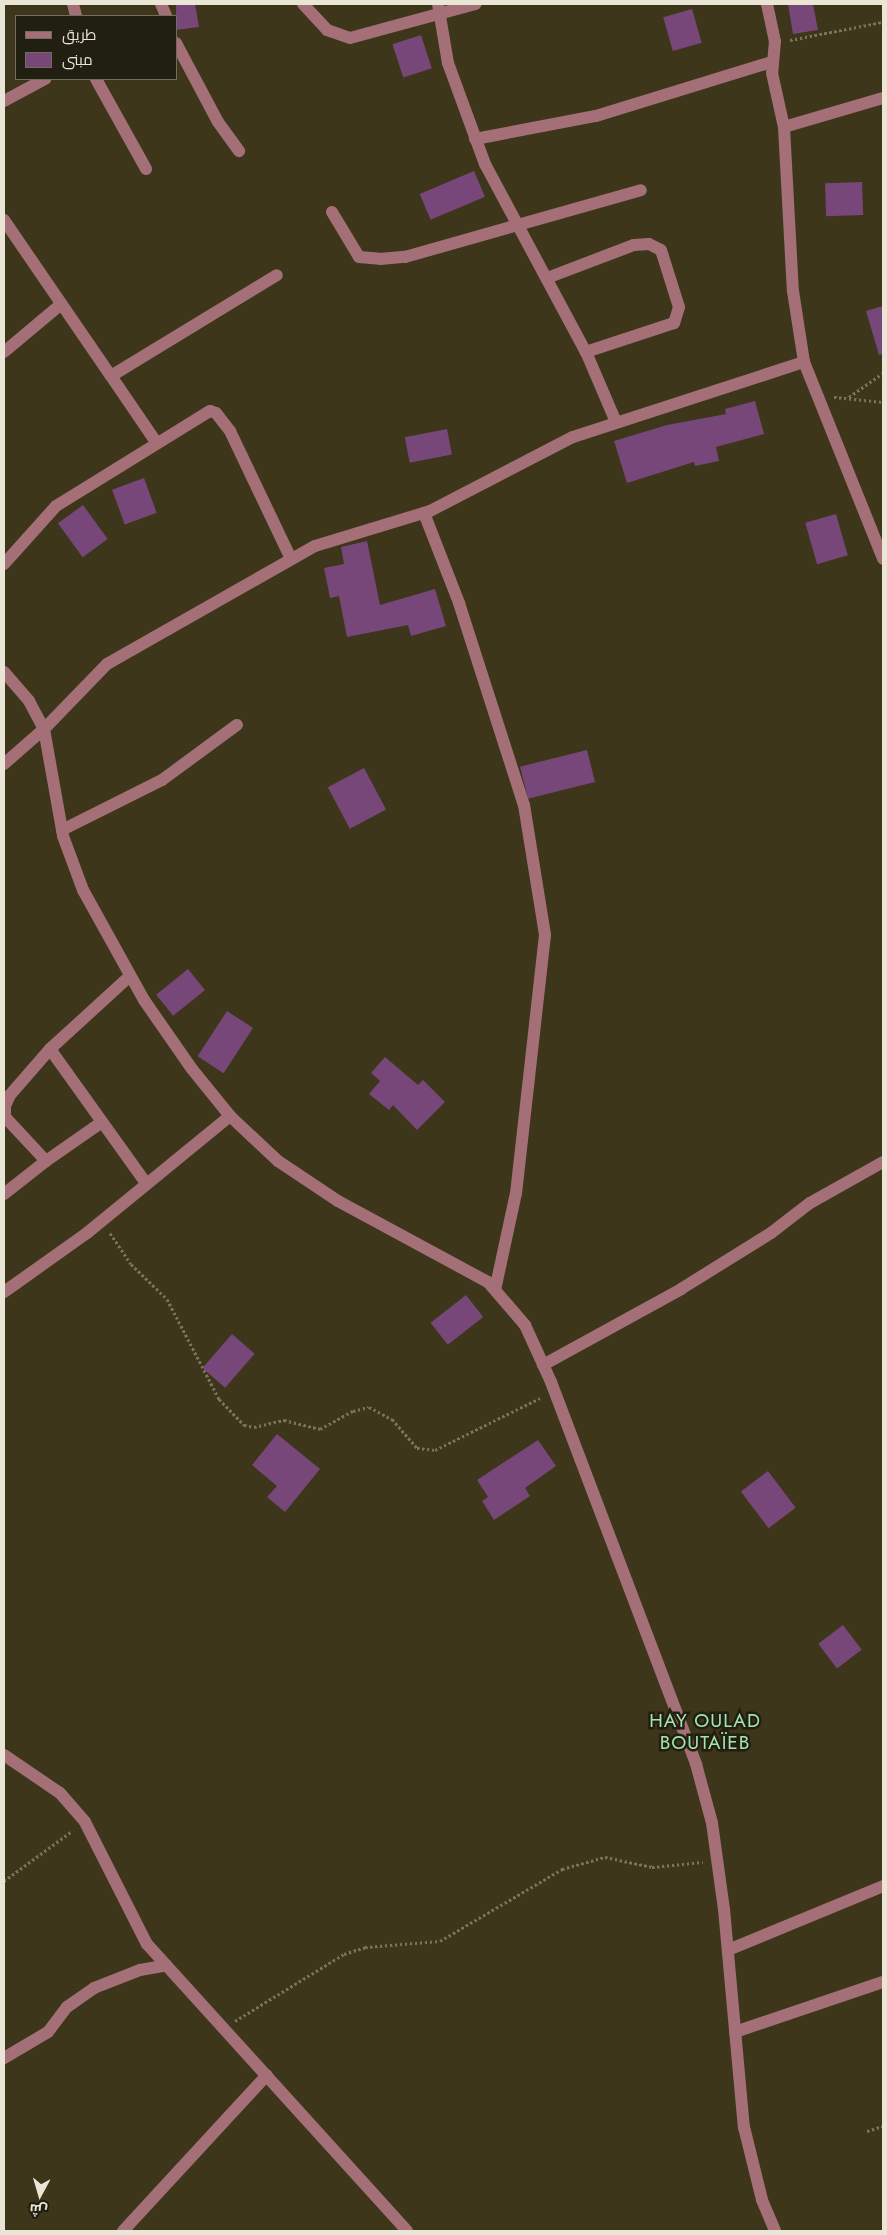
<!DOCTYPE html>
<html>
<head>
<meta charset="utf-8">
<style>
  body { margin:0 }
  #map { position:relative; width:887px; height:2235px; overflow:hidden; background:#3d361b; font-family:Jost,Cairo,sans-serif }
  div>[style] { position:absolute }
  [style*='--x'] { left:calc(var(--x)*1px); top:calc(var(--y)*1px); width:calc(var(--w)*1px); rotate:calc(var(--a)*1deg) }
  .building>* { inset:0; background:#764778; transform-origin:0 0 }
  .path>* { height:3px; margin-top:-1.5px; transform-origin:0; background:repeating-linear-gradient(90deg,#7a745d 0 2.5px,transparent 0 5px) }
  .minor>* { height:12px; margin:-6px; padding:0 6px; transform-origin:6px; border-radius:6px; background:#a56f78 }
  span { translate:-50% -50%; white-space:nowrap; text-align:center; line-height:1.15; -webkit-text-stroke:5px #211e12; paint-order:stroke }
  .neighbourhood-label { font-size:19px; color:#a4e5ae; letter-spacing:1px }
  .frame { position:absolute; inset:0; border:5px solid #eae6d6; pointer-events:none }
  .legend { position:absolute; left:15px; top:15px; width:162px; height:65px; box-sizing:border-box; background:#211e12; border:1px solid #716e60; margin:0; padding:6px 9px; list-style:none; font-size:15px; color:#eae6d6 }
  .legend li { display:flex; align-items:center; gap:10px; height:25px }
  .legend b { width:25px; border:1px solid #716e60 }
  .north { position:absolute; left:15px; top:2170px; width:50px; height:50px; -webkit-text-stroke:4px #211e12; paint-order:stroke; rotate:186deg; font-size:14px; font-weight:700; line-height:20px; text-align:center; color:#eae6d6 }
  .north::after { content:''; display:block; margin:auto; width:18px; height:22px; background:#eae6d6; clip-path:polygon(50% 0,100% 100%,50% 72%,0 100%) }
</style>
</head>
<body>
<div id="map">
  <div class="building">
    <i style="clip-path:polygon(176px 4px,195px 4px,199px 27px,176px 30px)"></i>
    <i style="clip-path:polygon(788px 4px,813px 4px,818px 30px,793px 34px)"></i>
    <i style="left:692px;top:9px;width:35px;height:30px;rotate:74deg"></i>
    <i style="left:421px;top:35px;width:35px;height:30px;rotate:72deg"></i>
    <i style="left:474px;top:171px;width:28px;height:59px;rotate:67deg"></i>
    <i style="left:862px;top:182px;width:33px;height:37px;rotate:88deg"></i>
    <i style="clip-path:polygon(883px 306px,883px 354px,879px 355px,866px 311px)"></i>
    <i style="clip-path:polygon(755px 401px,764px 434px,716px 447px,719px 461px,695px 466px,694px 462px,627px 483px,614px 441px,667px 425px,726px 414px,725px 409px)"></i>
    <i style="left:447px;top:429px;width:26px;height:43px;rotate:79deg"></i>
    <i style="left:144px;top:478px;width:37px;height:34px;rotate:70deg"></i>
    <i style="left:83px;top:505px;width:42px;height:31px;rotate:54deg"></i>
    <i style="left:836px;top:514px;width:43px;height:32px;rotate:74deg"></i>
    <i style="clip-path:polygon(367px 541px,380px 605px,435px 589px,446px 626px,411px 636px,408px 625px,347px 637px,339px 596px,330px 598px,324px 568px,344px 564px,341px 547px)"></i>
    <i style="left:587px;top:750px;width:33px;height:69px;rotate:76deg"></i>
    <i style="left:364px;top:768px;width:47px;height:41px;rotate:62deg"></i>
    <i style="left:188px;top:969px;width:27px;height:41px;rotate:51deg"></i>
    <i style="left:227px;top:1011px;width:31px;height:54px;rotate:33deg"></i>
    <i style="clip-path:polygon(385px 1057px,418px 1085px,423px 1080px,445px 1102px,417px 1130px,393px 1105px,389px 1110px,369px 1094px,380px 1081px,371px 1073px)"></i>
    <i style="left:466px;top:1295px;width:28px;height:45px;rotate:52deg"></i>
    <i style="left:232px;top:1334px;width:30px;height:45px;rotate:41deg"></i>
    <i style="clip-path:polygon(277px 1434px,320px 1469px,285px 1512px,267px 1497px,277px 1486px,252px 1465px)"></i>
    <i style="clip-path:polygon(538px 1440px,556px 1466px,525px 1488px,530px 1496px,494px 1520px,482px 1501px,488px 1497px,477px 1480px)"></i>
    <i style="left:768px;top:1471px;width:46px;height:34px;rotate:53deg"></i>
    <i style="left:843px;top:1625px;width:31px;height:31px;rotate:53deg"></i>
  </div>
  <div class="path">
    <i style="--x:790;--y:40;--w:95;--a:-11"></i>
    <i style="--x:834;--y:397;--w:49;--a:5.8"></i>
    <i style="--x:849;--y:397;--w:42;--a:-35.2"></i>
    <i style="--x:110;--y:1233;--w:37;--a:56"></i>
    <i style="--x:131;--y:1264;--w:50;--a:44.2"></i>
    <i style="--x:167;--y:1299;--w:113;--a:62.5"></i>
    <i style="--x:219;--y:1399;--w:36;--a:46"></i>
    <i style="--x:244;--y:1425;--w:10;--a:11"></i>
    <i style="--x:254;--y:1427;--w:31;--a:-13"></i>
    <i style="--x:284;--y:1420;--w:37;--a:14"></i>
    <i style="--x:320;--y:1429;--w:38;--a:-29"></i>
    <i style="--x:353;--y:1411;--w:16;--a:-14"></i>
    <i style="--x:369;--y:1407;--w:26;--a:28"></i>
    <i style="--x:392;--y:1419;--w:38;--a:49"></i>
    <i style="--x:417;--y:1448;--w:18;--a:6"></i>
    <i style="--x:435;--y:1450;--w:117;--a:-26.3"></i>
    <i style="--x:4;--y:1881;--w:84;--a:-36.3"></i>
    <i style="--x:235;--y:2021;--w:128;--a:-31.6"></i>
    <i style="--x:344;--y:1954;--w:22;--a:-18"></i>
    <i style="--x:365;--y:1947;--w:75;--a:-4.6"></i>
    <i style="--x:440;--y:1941;--w:142;--a:-30.5"></i>
    <i style="--x:562;--y:1869;--w:45;--a:-15.6"></i>
    <i style="--x:605;--y:1857;--w:48;--a:12"></i>
    <i style="--x:652;--y:1867;--w:51;--a:-5.6"></i>
    <i style="--x:867;--y:2131;--w:17;--a:-17"></i>
  </div>
  <div class="minor">
    <i style="--x:73;--y:4;--w:12;--a:76"></i>
    <i style="--x:161;--y:4;--w:13;--a:67"></i>
    <i style="--x:303;--y:4;--w:35;--a:47"></i>
    <i style="--x:327;--y:30;--w:24;--a:19"></i>
    <i style="--x:350;--y:38;--w:130;--a:-15.2"></i>
    <i style="--x:438;--y:4;--w:60;--a:80.4"></i>
    <i style="--x:448;--y:63;--w:108;--a:69.9"></i>
    <i style="--x:485;--y:164;--w:213;--a:61.8"></i>
    <i style="--x:586;--y:352;--w:76;--a:66.8"></i>
    <i style="--x:767;--y:4;--w:38;--a:78"></i>
    <i style="--x:775;--y:41;--w:32;--a:95"></i>
    <i style="--x:772;--y:73;--w:55;--a:77.5"></i>
    <i style="--x:784;--y:127;--w:164;--a:86.9"></i>
    <i style="--x:793;--y:291;--w:72;--a:81.2"></i>
    <i style="--x:804;--y:362;--w:212;--a:68.1"></i>
    <i style="--x:176;--y:43;--w:89;--a:62"></i>
    <i style="--x:218;--y:122;--w:36;--a:54"></i>
    <i style="--x:96;--y:79;--w:103;--a:60.9"></i>
    <i style="--x:4;--y:101;--w:47;--a:-28.2"></i>
    <i style="--x:784;--y:127;--w:103;--a:-16.3"></i>
    <i style="--x:475;--y:139;--w:123;--a:-10.8"></i>
    <i style="--x:596;--y:116;--w:183;--a:-17.1"></i>
    <i style="--x:332;--y:212;--w:52;--a:59"></i>
    <i style="--x:359;--y:257;--w:21;--a:5"></i>
    <i style="--x:380;--y:259;--w:25;--a:-5"></i>
    <i style="--x:405;--y:257;--w:245;--a:-15.8"></i>
    <i style="--x:4;--y:220;--w:189;--a:55.6"></i>
    <i style="--x:547;--y:278;--w:93;--a:-20.8"></i>
    <i style="--x:634;--y:245;--w:15;--a:-4"></i>
    <i style="--x:649;--y:244;--w:13;--a:27"></i>
    <i style="--x:661;--y:250;--w:60;--a:72.5"></i>
    <i style="--x:679;--y:307;--w:17;--a:107"></i>
    <i style="--x:674;--y:323;--w:93;--a:161.8"></i>
    <i style="--x:4;--y:352;--w:73;--a:-40"></i>
    <i style="--x:156;--y:442;--w:80;--a:-124.3"></i>
    <i style="--x:111;--y:376;--w:194;--a:-31.3"></i>
    <i style="--x:424;--y:513;--w:97;--a:68.7"></i>
    <i style="--x:459;--y:603;--w:212;--a:72.2"></i>
    <i style="--x:524;--y:805;--w:132;--a:80.8"></i>
    <i style="--x:545;--y:935;--w:260;--a:96.4"></i>
    <i style="--x:516;--y:1193;--w:99;--a:102.2"></i>
    <i style="--x:4;--y:564;--w:78;--a:-48.1"></i>
    <i style="--x:56;--y:506;--w:181;--a:-31.7"></i>
    <i style="--x:210;--y:411;--w:6;--a:18"></i>
    <i style="--x:216;--y:413;--w:23;--a:52"></i>
    <i style="--x:230;--y:431;--w:142;--a:64.5"></i>
    <i style="--x:4;--y:672;--w:38;--a:49"></i>
    <i style="--x:29;--y:701;--w:32;--a:62"></i>
    <i style="--x:44;--y:729;--w:109;--a:79.9"></i>
    <i style="--x:63;--y:836;--w:58;--a:69.7"></i>
    <i style="--x:83;--y:890;--w:126;--a:61"></i>
    <i style="--x:144;--y:1000;--w:84;--a:55.2"></i>
    <i style="--x:192;--y:1069;--w:60;--a:51"></i>
    <i style="--x:230;--y:1116;--w:66;--a:43.2"></i>
    <i style="--x:278;--y:1161;--w:72;--a:33.7"></i>
    <i style="--x:338;--y:1201;--w:170;--a:28.4"></i>
    <i style="--x:488;--y:1282;--w:57;--a:49.3"></i>
    <i style="--x:525;--y:1325;--w:63;--a:65.5"></i>
    <i style="--x:551;--y:1382;--w:409;--a:69.2"></i>
    <i style="--x:696;--y:1764;--w:61;--a:74.8"></i>
    <i style="--x:712;--y:1823;--w:87;--a:82.1"></i>
    <i style="--x:724;--y:1909;--w:219;--a:84.8"></i>
    <i style="--x:744;--y:2127;--w:75;--a:76.1"></i>
    <i style="--x:762;--y:2200;--w:34;--a:67"></i>
    <i style="--x:4;--y:764;--w:53;--a:-41.2"></i>
    <i style="--x:44;--y:729;--w:91;--a:-45.9"></i>
    <i style="--x:107;--y:664;--w:239;--a:-29.6"></i>
    <i style="--x:315;--y:546;--w:120;--a:-16.9"></i>
    <i style="--x:430;--y:511;--w:161;--a:-27.4"></i>
    <i style="--x:573;--y:437;--w:243;--a:-18"></i>
    <i style="--x:62;--y:830;--w:112;--a:-26.6"></i>
    <i style="--x:162;--y:780;--w:93;--a:-36.3"></i>
    <i style="--x:50;--y:1049;--w:165;--a:54.4"></i>
    <i style="--x:102;--y:1122;--w:68;--a:145.1"></i>
    <i style="--x:46;--y:1161;--w:60;--a:-133"></i>
    <i style="--x:5;--y:1117;--w:11;--a:-90"></i>
    <i style="--x:5;--y:1106;--w:12;--a:-66"></i>
    <i style="--x:10;--y:1095;--w:61;--a:-49"></i>
    <i style="--x:50;--y:1049;--w:108;--a:-42.4"></i>
    <i style="--x:4;--y:1194;--w:53;--a:-38.2"></i>
    <i style="--x:4;--y:1292;--w:102;--a:-35.4"></i>
    <i style="--x:87;--y:1233;--w:185;--a:-39.3"></i>
    <i style="--x:543;--y:1365;--w:158;--a:-28.8"></i>
    <i style="--x:681;--y:1289;--w:106;--a:-31.9"></i>
    <i style="--x:771;--y:1233;--w:49;--a:-37.6"></i>
    <i style="--x:810;--y:1203;--w:84;--a:-29.3"></i>
    <i style="--x:4;--y:1755;--w:68;--a:34.2"></i>
    <i style="--x:60;--y:1793;--w:38;--a:49"></i>
    <i style="--x:85;--y:1822;--w:137;--a:63.1"></i>
    <i style="--x:147;--y:1944;--w:387;--a:47.8"></i>
    <i style="--x:728;--y:1950;--w:168;--a:-22.4"></i>
    <i style="--x:735;--y:2032;--w:156;--a:-18.7"></i>
    <i style="--x:4;--y:2058;--w:51;--a:-30.6"></i>
    <i style="--x:48;--y:2032;--w:31;--a:-53"></i>
    <i style="--x:67;--y:2007;--w:33;--a:-35"></i>
    <i style="--x:94;--y:1988;--w:49;--a:-21.4"></i>
    <i style="--x:140;--y:1970;--w:27;--a:-10"></i>
    <i style="--x:123;--y:2231;--w:212;--a:-47.3"></i>
  </div>
  <div class="neighbourhood-label">
    <span style="left:705px;top:1732px">HAY OULAD<br>BOUTAÏEB</span>
  </div>
  <div class="frame"></div>
  <ul class="legend">
  <li><b style="height:6px;background:#a56f78"></b>طريق</li>
  <li><b style="height:14px;background:#764778"></b>مبنى</li>
  </ul>
  <div class="north">ش</div>
</div>
</body>
</html>
